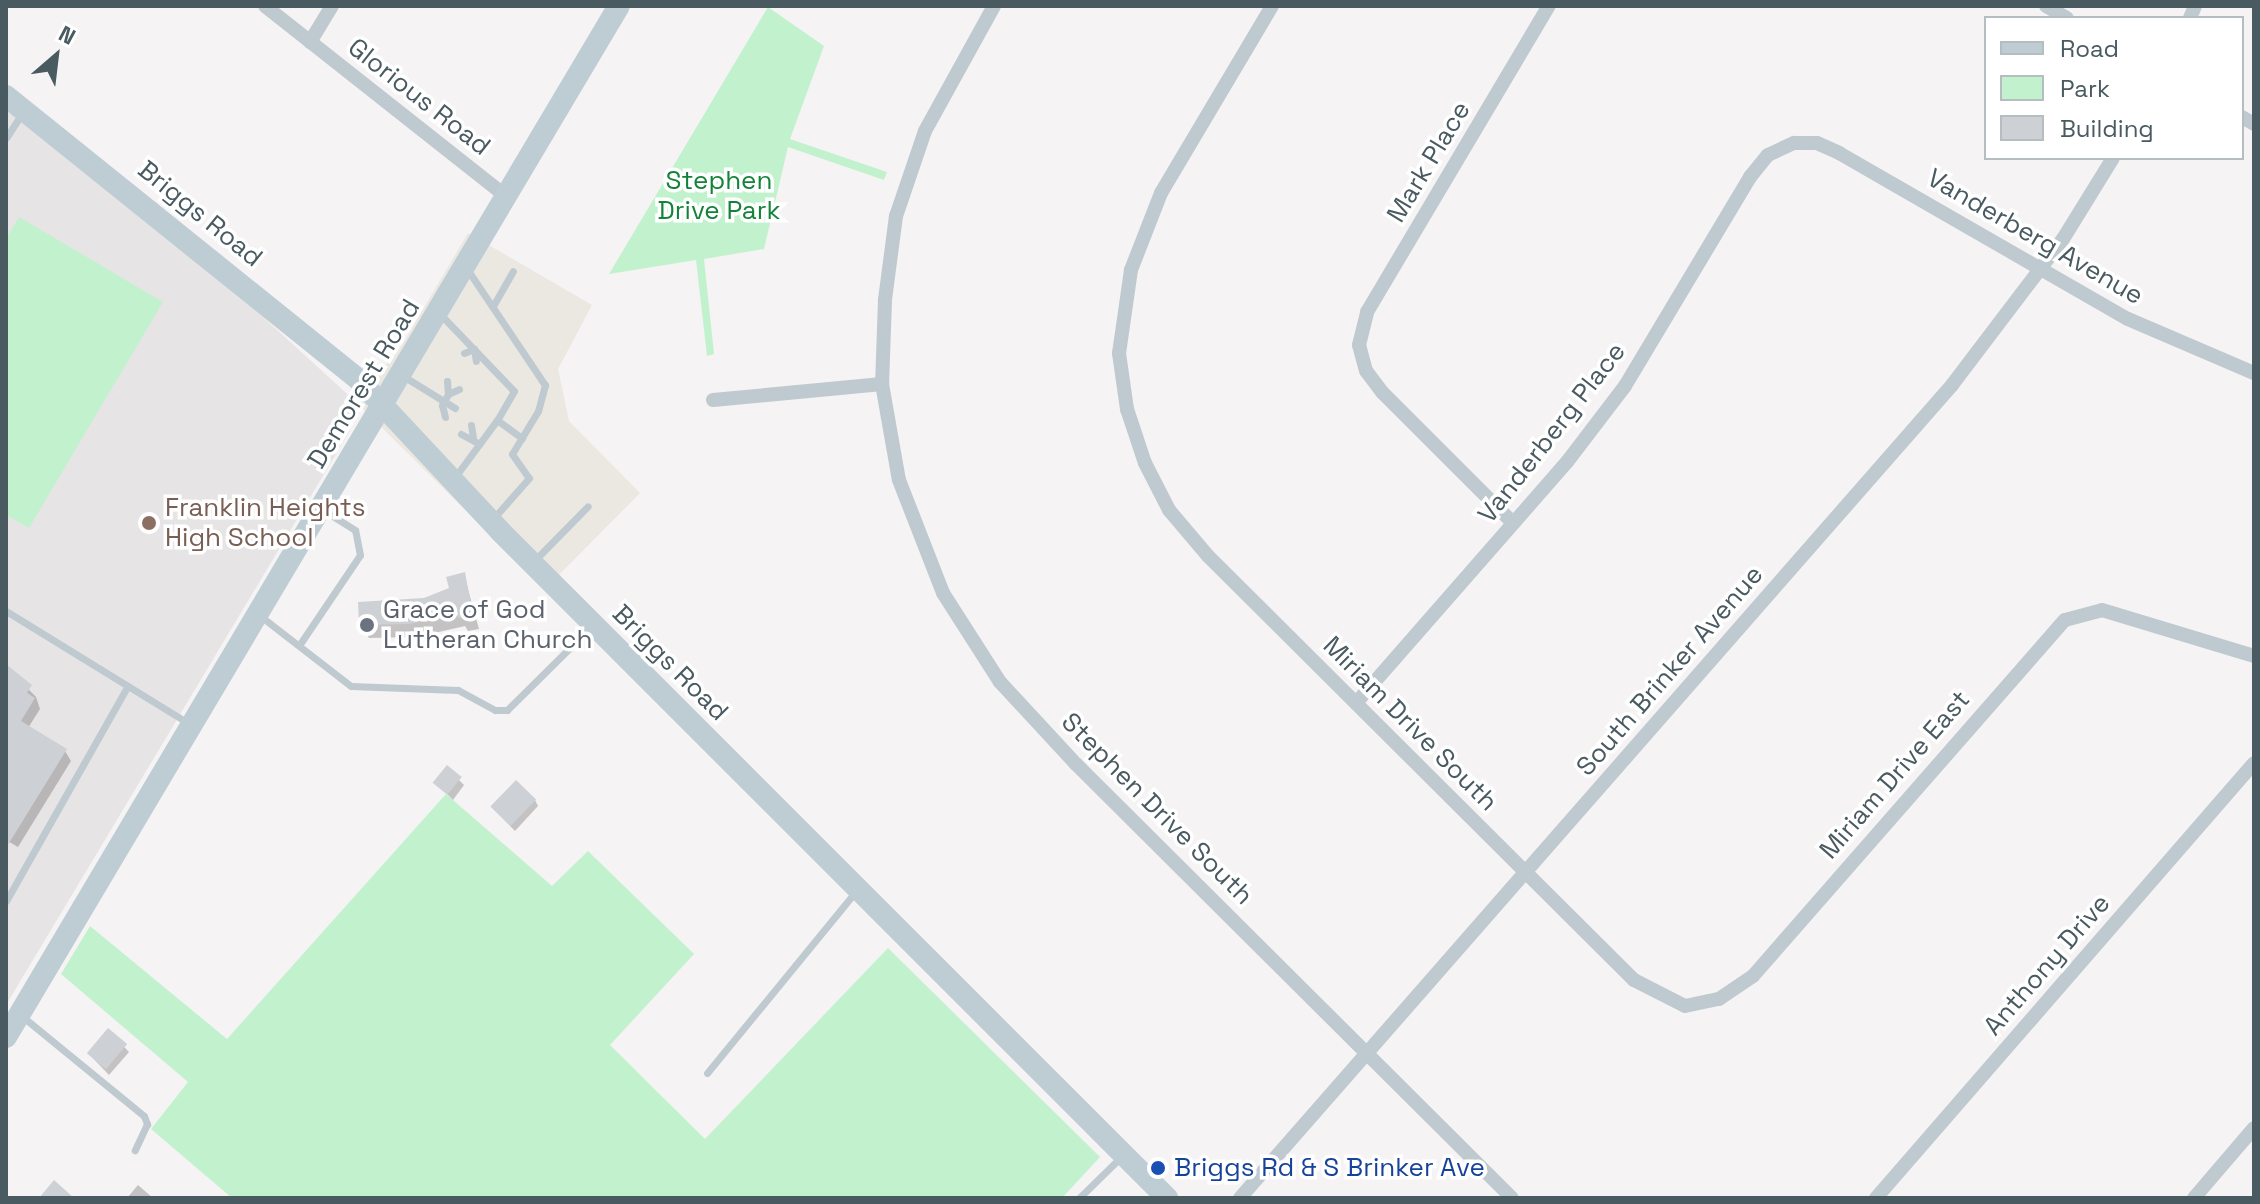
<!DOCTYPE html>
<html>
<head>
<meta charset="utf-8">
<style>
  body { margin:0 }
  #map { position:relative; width:2260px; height:1204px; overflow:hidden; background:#f5f3f3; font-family:"Space Grotesk",sans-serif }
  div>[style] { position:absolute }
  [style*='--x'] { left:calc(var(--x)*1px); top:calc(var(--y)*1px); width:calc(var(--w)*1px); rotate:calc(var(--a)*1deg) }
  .commercial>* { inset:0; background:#ebe7e1 }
  .education>* { inset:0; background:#e6e4e5 }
  .green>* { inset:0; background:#c2f2cd }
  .shadow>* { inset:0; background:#0003 }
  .building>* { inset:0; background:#cdd1d5; transform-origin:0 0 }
  .lane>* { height:7px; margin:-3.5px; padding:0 3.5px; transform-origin:3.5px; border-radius:3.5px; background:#becacf }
  .street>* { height:14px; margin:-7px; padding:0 7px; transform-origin:7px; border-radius:7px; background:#becacf }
  .secondary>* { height:22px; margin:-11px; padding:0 11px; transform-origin:11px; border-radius:11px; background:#becdd4 }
  .dots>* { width:22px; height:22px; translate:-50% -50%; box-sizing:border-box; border:4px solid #fff; border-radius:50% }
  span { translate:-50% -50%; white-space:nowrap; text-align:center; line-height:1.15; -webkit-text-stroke:7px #fff; paint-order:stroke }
  .street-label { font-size:26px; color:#495a61 }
  .park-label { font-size:26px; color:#14833a }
  .education-label { font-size:26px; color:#785e54 }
  .left { translate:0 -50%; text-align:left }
  .worship-label { font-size:26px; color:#5b616d }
  .transit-label { font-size:26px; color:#164399 }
  .frame { position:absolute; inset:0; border:8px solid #495a61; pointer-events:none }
  .legend { position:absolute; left:1984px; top:16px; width:260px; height:144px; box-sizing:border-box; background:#fff; border:2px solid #b6bdc0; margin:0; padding:10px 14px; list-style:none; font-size:24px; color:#495a61 }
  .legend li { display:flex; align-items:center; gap:16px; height:40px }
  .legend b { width:40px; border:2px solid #b6bdc0 }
  .north { position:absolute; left:16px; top:16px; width:80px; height:80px; -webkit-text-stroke:6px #fff; paint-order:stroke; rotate:28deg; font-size:22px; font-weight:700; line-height:32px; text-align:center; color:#495a61 }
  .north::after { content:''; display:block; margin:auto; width:28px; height:36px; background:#495a61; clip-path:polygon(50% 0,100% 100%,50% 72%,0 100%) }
</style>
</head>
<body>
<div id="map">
  <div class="commercial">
    <i style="clip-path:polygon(468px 233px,592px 305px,558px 369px,569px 421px,640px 493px,545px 589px,356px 402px,402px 345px)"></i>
  </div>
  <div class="education">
    <i style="clip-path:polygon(6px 109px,251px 306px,356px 402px,351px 429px,6px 1005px)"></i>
  </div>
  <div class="green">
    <i style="clip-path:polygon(768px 7px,824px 46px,790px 139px,887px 172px,884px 180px,788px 147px,764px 249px,704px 259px,714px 354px,707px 356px,696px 260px,609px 274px)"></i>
    <i style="clip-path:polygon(19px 217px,163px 302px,29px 528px,6px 515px,6px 239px)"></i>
    <i style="clip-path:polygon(446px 794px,552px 886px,588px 851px,694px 954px,610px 1045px,705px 1139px,888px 948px,1100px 1157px,1062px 1198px,232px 1198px,151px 1129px,188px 1082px,61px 974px,90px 926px,227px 1039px)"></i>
  </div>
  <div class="shadow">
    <i style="clip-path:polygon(464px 575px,479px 629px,468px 631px,465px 626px,417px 637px,369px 638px,361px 625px,451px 589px)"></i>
    <i style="clip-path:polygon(6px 666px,36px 697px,40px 709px,28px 728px,65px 751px,71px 761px,18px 847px,6px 840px)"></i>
    <i style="clip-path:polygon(447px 768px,464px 785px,453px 800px,436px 783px)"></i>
    <i style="clip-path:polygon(535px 800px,538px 806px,515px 831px,493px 808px)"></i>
    <i style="clip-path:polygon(108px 1030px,129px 1052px,109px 1075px,88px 1053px)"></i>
    <i style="clip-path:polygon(138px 1185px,153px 1198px,127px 1198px)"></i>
  </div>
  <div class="building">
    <i style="clip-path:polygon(465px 572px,473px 615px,458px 618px,457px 613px,409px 624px,359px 625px,358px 602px,424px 598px,449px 588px,446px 577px)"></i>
    <i style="clip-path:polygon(6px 664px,32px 685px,27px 693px,35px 698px,21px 721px,67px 749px,6px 848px)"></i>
    <i style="left:447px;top:765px;width:19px;height:23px;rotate:39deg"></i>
    <i style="left:516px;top:780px;width:28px;height:37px;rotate:44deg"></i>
    <i style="left:108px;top:1028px;width:25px;height:33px;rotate:40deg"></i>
    <i style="clip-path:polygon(54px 1180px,74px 1198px,39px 1198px)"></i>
  </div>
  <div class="lane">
    <i style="--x:6;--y:138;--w:31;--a:-57"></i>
    <i style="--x:467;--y:269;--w:140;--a:56.1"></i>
    <i style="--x:545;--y:385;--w:27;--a:105"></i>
    <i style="--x:538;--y:411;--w:50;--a:121.2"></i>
    <i style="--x:512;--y:454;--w:29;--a:55"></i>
    <i style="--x:529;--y:478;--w:56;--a:131.4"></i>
    <i style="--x:493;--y:306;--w:40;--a:-60.3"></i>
    <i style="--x:441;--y:315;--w:105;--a:46.2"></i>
    <i style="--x:514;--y:391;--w:34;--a:120"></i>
    <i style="--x:464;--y:353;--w:11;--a:-22"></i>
    <i style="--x:474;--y:349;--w:12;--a:81"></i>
    <i style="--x:403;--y:376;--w:61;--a:31.6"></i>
    <i style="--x:447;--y:381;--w:13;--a:86"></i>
    <i style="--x:448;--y:394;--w:12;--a:-24"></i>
    <i style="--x:445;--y:417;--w:12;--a:-104"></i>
    <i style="--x:442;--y:405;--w:13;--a:-61"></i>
    <i style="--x:471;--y:425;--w:12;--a:81"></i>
    <i style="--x:461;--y:434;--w:21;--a:28"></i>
    <i style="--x:455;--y:477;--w:71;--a:-53.6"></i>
    <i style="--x:497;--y:420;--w:31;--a:36"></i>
    <i style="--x:533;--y:562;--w:78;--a:-45.5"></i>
    <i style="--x:6;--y:611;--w:214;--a:31.6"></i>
    <i style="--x:259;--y:615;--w:116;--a:37.7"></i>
    <i style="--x:351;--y:686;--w:107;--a:2.1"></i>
    <i style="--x:458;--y:690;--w:42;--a:28.4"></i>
    <i style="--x:495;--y:710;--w:12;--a:0"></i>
    <i style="--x:507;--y:710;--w:118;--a:-44.7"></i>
    <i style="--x:300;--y:644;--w:107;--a:-56"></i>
    <i style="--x:360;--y:555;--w:25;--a:-101"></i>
    <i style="--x:355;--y:530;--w:39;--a:-148"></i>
    <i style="--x:6;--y:901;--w:246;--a:-60.5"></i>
    <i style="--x:23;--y:1017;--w:156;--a:39.3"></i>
    <i style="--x:144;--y:1116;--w:9;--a:69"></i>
    <i style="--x:147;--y:1124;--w:29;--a:115"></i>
    <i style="--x:707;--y:1073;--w:234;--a:-50.7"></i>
    <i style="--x:1079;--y:1198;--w:60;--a:-44.3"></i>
  </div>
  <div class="street">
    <i style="--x:265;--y:6;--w:307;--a:38.3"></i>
    <i style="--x:994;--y:6;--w:143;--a:118.9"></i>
    <i style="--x:925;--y:131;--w:90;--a:108.8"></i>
    <i style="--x:896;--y:216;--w:85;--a:97.5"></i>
    <i style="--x:885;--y:300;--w:84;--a:92"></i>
    <i style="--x:882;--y:384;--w:97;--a:80"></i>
    <i style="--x:899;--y:480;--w:121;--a:68.7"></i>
    <i style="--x:943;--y:593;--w:106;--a:57.4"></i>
    <i style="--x:1000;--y:682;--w:112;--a:47.2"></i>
    <i style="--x:1076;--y:764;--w:615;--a:44.87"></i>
    <i style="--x:1272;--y:6;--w:217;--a:120.7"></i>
    <i style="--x:1161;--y:193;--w:83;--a:111.3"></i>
    <i style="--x:1131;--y:270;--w:84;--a:98.2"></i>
    <i style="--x:1119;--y:353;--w:57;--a:81.9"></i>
    <i style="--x:1127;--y:409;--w:57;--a:71.6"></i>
    <i style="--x:1145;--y:463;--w:53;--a:62.9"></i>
    <i style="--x:1169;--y:510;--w:60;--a:49.7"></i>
    <i style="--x:1208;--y:556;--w:601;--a:44.87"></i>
    <i style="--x:1634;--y:980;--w:57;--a:27"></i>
    <i style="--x:1685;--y:1006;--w:35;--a:-12"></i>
    <i style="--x:1719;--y:999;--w:41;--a:-34.1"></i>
    <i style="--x:1753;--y:976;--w:473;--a:-48.8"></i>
    <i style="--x:2065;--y:620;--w:38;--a:-15"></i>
    <i style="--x:2102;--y:610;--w:159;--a:16.8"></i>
    <i style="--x:2046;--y:6;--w:24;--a:30"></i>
    <i style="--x:2190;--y:18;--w:13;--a:-67"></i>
    <i style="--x:310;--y:42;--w:42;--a:-58.6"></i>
    <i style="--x:2242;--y:117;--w:14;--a:30"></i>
    <i style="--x:713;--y:400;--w:170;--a:-5.4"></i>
    <i style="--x:1513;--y:523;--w:185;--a:-135"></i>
    <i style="--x:1382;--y:392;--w:26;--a:-127"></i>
    <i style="--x:1366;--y:371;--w:27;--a:-105"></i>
    <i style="--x:1359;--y:345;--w:34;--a:-76"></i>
    <i style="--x:1367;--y:312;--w:356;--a:-59.3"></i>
    <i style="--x:1356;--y:703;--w:320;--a:-48.8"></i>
    <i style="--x:1567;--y:462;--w:96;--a:-52.7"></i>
    <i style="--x:1625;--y:386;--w:244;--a:-59.1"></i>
    <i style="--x:1750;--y:177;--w:28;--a:-51"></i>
    <i style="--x:1768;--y:155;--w:29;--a:-25"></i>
    <i style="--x:1794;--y:143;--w:23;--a:0"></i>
    <i style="--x:1817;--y:143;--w:24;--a:24"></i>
    <i style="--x:1839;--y:153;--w:333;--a:29.9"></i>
    <i style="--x:2128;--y:319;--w:137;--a:23.2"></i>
    <i style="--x:1240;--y:1198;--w:1081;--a:-48.79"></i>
    <i style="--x:1952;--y:385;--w:183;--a:-52.8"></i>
    <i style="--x:2063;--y:239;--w:95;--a:-58.3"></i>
    <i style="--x:1876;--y:1198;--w:576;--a:-49.01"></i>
    <i style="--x:2194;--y:1198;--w:92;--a:-49.4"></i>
  </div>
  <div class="secondary">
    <i style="--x:6;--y:96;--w:450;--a:38.8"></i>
    <i style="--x:357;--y:378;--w:211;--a:46.9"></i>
    <i style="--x:501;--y:532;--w:942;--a:45"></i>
    <i style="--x:6;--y:1037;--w:1199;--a:-59.27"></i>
  </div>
  <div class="dots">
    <i style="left:149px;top:523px;background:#8d6e63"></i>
    <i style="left:367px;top:625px;background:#6b7280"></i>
    <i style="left:1158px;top:1168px;background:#1a4fb4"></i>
  </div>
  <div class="street-label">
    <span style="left:419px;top:97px;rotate:38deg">Glorious Road</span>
    <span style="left:1429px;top:162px;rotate:-59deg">Mark Place</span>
    <span style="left:200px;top:214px;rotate:39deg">Briggs Road</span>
    <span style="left:2035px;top:237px;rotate:30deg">Vanderberg Avenue</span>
    <span style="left:364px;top:384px;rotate:-59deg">Demorest Road</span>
    <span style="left:1552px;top:433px;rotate:-52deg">Vanderberg Place</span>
    <span style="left:670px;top:663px;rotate:45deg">Briggs Road</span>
    <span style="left:1670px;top:671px;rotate:-49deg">South Brinker Avenue</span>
    <span style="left:1410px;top:724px;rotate:45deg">Miriam Drive South</span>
    <span style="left:1895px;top:775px;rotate:-49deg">Miriam Drive East</span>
    <span style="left:1157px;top:809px;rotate:45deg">Stephen Drive South</span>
    <span style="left:2047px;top:965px;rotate:-49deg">Anthony Drive</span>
  </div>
  <div class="park-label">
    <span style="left:719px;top:196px">Stephen<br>Drive Park</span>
  </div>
  <div class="education-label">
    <span class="left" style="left:165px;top:523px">Franklin Heights<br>High School</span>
  </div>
  <div class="worship-label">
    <span class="left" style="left:383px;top:625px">Grace of God<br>Lutheran Church</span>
  </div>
  <div class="transit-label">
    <span class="left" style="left:1174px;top:1168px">Briggs Rd &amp; S Brinker Ave</span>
  </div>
  <div class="frame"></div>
  <ul class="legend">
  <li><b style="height:10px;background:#becdd4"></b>Road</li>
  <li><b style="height:22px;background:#c2f2cd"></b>Park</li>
  <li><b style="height:22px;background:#cdd1d5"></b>Building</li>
  </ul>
  <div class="north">N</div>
</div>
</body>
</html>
